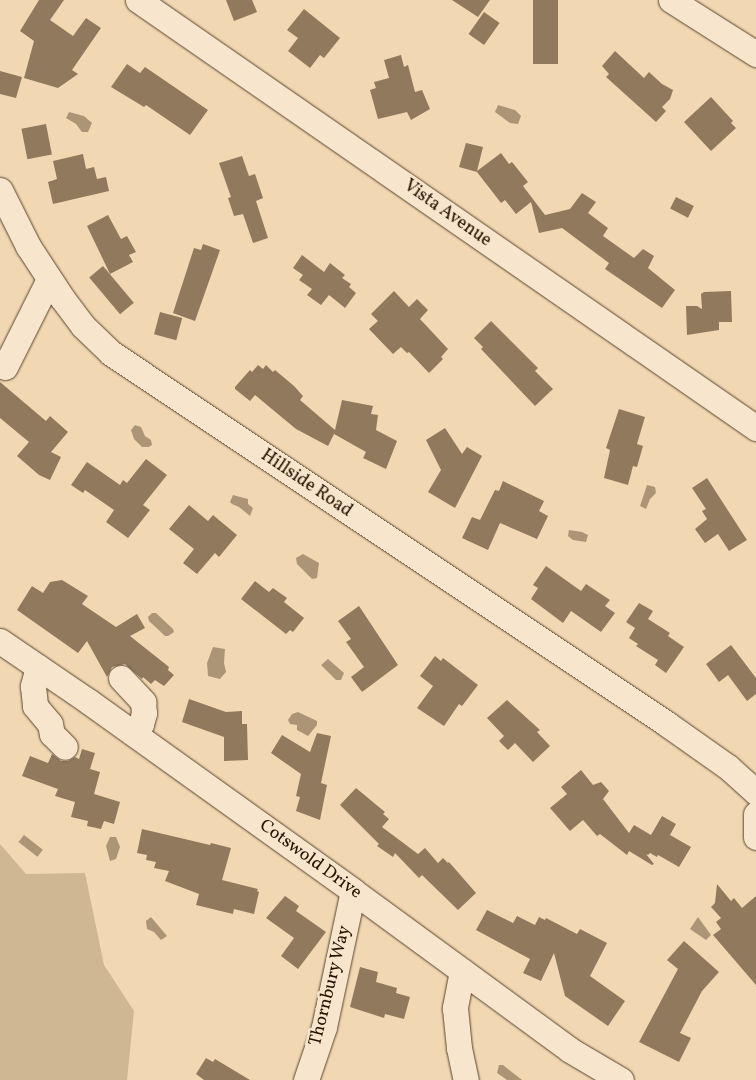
<!DOCTYPE html>
<html>
<head>
<meta charset="utf-8">
<style>
  body { margin:0 }
  #map { position:relative; width:756px; height:1080px; overflow:hidden; background:#f2d8b2; font-family:Vollkorn,serif }
  div>[style] { position:absolute }
  [style*='--x'] { left:calc(var(--x)*1px); top:calc(var(--y)*1px); width:calc(var(--w)*1px); rotate:calc(var(--a)*1deg) }
  .green>* { inset:0; background:#cfb794 }
  .water>* { inset:0; background:#ac9576; transform-origin:0 0 }
  .building>* { inset:0; background:#90795d; transform-origin:0 0 }
  .roads { filter:drop-shadow(0 0 1px #58442d) drop-shadow(0 0 1px #58442d) }
  .minor>* { height:25px; margin:-12.5px; padding:0 12.5px; transform-origin:12.5px; border-radius:12.5px; background:#f7e6cd }
  span { translate:-50% -50%; white-space:nowrap; text-align:center; line-height:1.15; -webkit-text-stroke:5px #f7e6cd; paint-order:stroke }
  .street-label { font-size:18px; color:#251301 }
</style>
</head>
<body>
<div id="map">
  <div class="green">
    <i style="clip-path:polygon(0 844px,26px 874px,85px 873px,104px 965px,134px 1011px,127px 1080px,0 1080px)"></i>
  </div>
  <div class="water">
    <i style="clip-path:polygon(498px 105px,515px 110px,521px 116px,518px 124px,510px 123px,495px 112px)"></i>
    <i style="clip-path:polygon(69px 112px,84px 116px,92px 123px,88px 132px,82px 132px,76px 124px,66px 118px)"></i>
    <i style="clip-path:polygon(135px 425px,141px 427px,145px 436px,151px 440px,152px 445px,149px 447px,142px 447px,134px 439px,131px 430px)"></i>
    <i style="clip-path:polygon(647px 485px,655px 487px,656px 493px,650px 499px,646px 509px,640px 506px)"></i>
    <i style="clip-path:polygon(233px 495px,248px 499px,248px 504px,253px 508px,250px 516px,239px 507px,232px 504px,230px 502px)"></i>
    <i style="clip-path:polygon(569px 530px,582px 532px,588px 535px,586px 542px,573px 540px,568px 536px)"></i>
    <i style="clip-path:polygon(303px 554px,319px 563px,317px 578px,312px 579px,297px 564px,296px 558px)"></i>
    <i style="clip-path:polygon(152px 613px,156px 613px,173px 629px,174px 632px,168px 636px,165px 636px,149px 621px,148px 617px)"></i>
    <i style="clip-path:polygon(213px 647px,225px 649px,224px 663px,226px 672px,220px 679px,208px 676px,207px 663px)"></i>
    <i style="clip-path:polygon(328px 659px,344px 673px,341px 680px,336px 680px,321px 665px)"></i>
    <i style="clip-path:polygon(298px 712px,317px 721px,317px 725px,308px 736px,297px 730px,297px 725px,290px 724px,288px 720px,292px 714px)"></i>
    <i style="left:24px;top:835px;width:24px;height:9px;rotate:38deg"></i>
    <i style="clip-path:polygon(110px 837px,116px 837px,120px 847px,116px 859px,110px 861px,106px 846px)"></i>
    <i style="clip-path:polygon(151px 917px,167px 936px,161px 940px,154px 932px,147px 929px,146px 921px)"></i>
    <i style="clip-path:polygon(698px 917px,711px 935px,706px 940px,690px 929px)"></i>
    <i style="clip-path:polygon(499px 1065px,503px 1065px,522px 1080px,507px 1080px,497px 1073px)"></i>
  </div>
  <div class="building">
    <i style="clip-path:polygon(39px 0,64px 0,50px 20px,73px 36px,86px 18px,101px 28px,72px 70px,78px 74px,58px 88px,24px 78px,34px 41px,20px 31px)"></i>
    <i style="clip-path:polygon(226px 0,252px 0,257px 12px,234px 21px)"></i>
    <i style="clip-path:polygon(452px 0,490px 0,478px 17px)"></i>
    <i style="left:533px;top:0;width:25px;height:64px"></i>
    <i style="clip-path:polygon(304px 9px,340px 38px,324px 58px,320px 55px,310px 68px,288px 51px,298px 38px,287px 30px)"></i>
    <i style="left:484px;top:12px;width:19px;height:27px;rotate:35deg"></i>
    <i style="clip-path:polygon(615px 51px,644px 78px,649px 72px,662px 84px,673px 90px,670px 99px,662px 107px,666px 111px,656px 122px,606px 77px,609px 74px,602px 66px)"></i>
    <i style="clip-path:polygon(401px 55px,404px 67px,408px 65px,415px 92px,422px 90px,430px 109px,411px 120px,407px 112px,378px 119px,370px 90px,376px 88px,374px 82px,389px 78px,384px 60px)"></i>
    <i style="clip-path:polygon(127px 64px,140px 73px,145px 67px,208px 110px,190px 135px,146px 105px,144px 107px,111px 87px)"></i>
    <i style="clip-path:polygon(0 71px,22px 77px,16px 98px,0 94px)"></i>
    <i style="clip-path:polygon(711px 97px,733px 121px,731px 123px,736px 128px,711px 151px,684px 122px)"></i>
    <i style="left:46px;top:124px;width:31px;height:25px;rotate:79deg"></i>
    <i style="clip-path:polygon(466px 143px,483px 147px,477px 171px,501px 153px,509px 164px,512px 162px,528px 182px,523px 186px,545px 215px,570px 209px,582px 193px,596px 202px,588px 213px,608px 228px,603px 236px,634px 258px,643px 249px,654px 256px,648px 268px,675px 290px,662px 308px,605px 269px,609px 263px,562px 228px,539px 233px,531px 202px,516px 214px,505px 200px,501px 203px,477px 172px,459px 167px)"></i>
    <i style="clip-path:polygon(83px 154px,86px 169px,94px 167px,97px 179px,106px 177px,109px 191px,53px 204px,48px 182px,57px 179px,53px 161px)"></i>
    <i style="clip-path:polygon(242px 156px,249px 176px,255px 174px,263px 198px,256px 201px,268px 238px,253px 243px,243px 214px,234px 216px,228px 198px,231px 197px,219px 163px)"></i>
    <i style="left:676px;top:197px;width:20px;height:13px;rotate:27deg"></i>
    <i style="clip-path:polygon(108px 215px,121px 239px,127px 236px,136px 252px,129px 255px,133px 262px,110px 274px,87px 226px)"></i>
    <i style="clip-path:polygon(203px 244px,220px 250px,195px 321px,173px 313px,194px 248px,201px 250px)"></i>
    <i style="clip-path:polygon(302px 255px,324px 272px,330px 263px,345px 275px,342px 278px,351px 284px,349px 287px,356px 293px,345px 308px,329px 295px,321px 305px,307px 295px,312px 289px,299px 280px,303px 275px,293px 268px)"></i>
    <i style="left:103px;top:266px;width:48px;height:18px;rotate:50deg"></i>
    <i style="clip-path:polygon(394px 291px,409px 307px,417px 299px,428px 310px,420px 319px,448px 349px,441px 357px,443px 359px,429px 373px,409px 352px,407px 353px,401px 347px,393px 354px,369px 329px,378px 321px,371px 314px)"></i>
    <i style="clip-path:polygon(731px 291px,732px 322px,719px 322px,719px 330px,687px 335px,686px 306px,697px 306px,702px 309px,701px 294px,704px 292px)"></i>
    <i style="left:160px;top:312px;width:23px;height:23px;rotate:15deg"></i>
    <i style="clip-path:polygon(491px 321px,538px 368px,535px 371px,553px 389px,535px 406px,481px 349px,483px 347px,474px 338px)"></i>
    <i style="clip-path:polygon(258px 365px,263px 369px,266px 365px,273px 372px,275px 370px,294px 386px,303px 396px,300px 400px,335px 430px,342px 400px,373px 406px,371px 414px,378px 415px,376px 430px,397px 441px,386px 469px,363px 458px,366px 452px,334px 434px,328px 446px,296px 429px,255px 395px,250px 401px,235px 389px,235px 387px,250px 370px,252px 372px)"></i>
    <i style="clip-path:polygon(0 382px,46px 421px,50px 416px,68px 432px,51px 452px,61px 457px,50px 480px,39px 475px,17px 456px,29px 442px,0 418px)"></i>
    <i style="clip-path:polygon(619px 409px,645px 417px,637px 444px,643px 446px,637px 467px,633px 466px,628px 485px,604px 478px,610px 450px,606px 448px)"></i>
    <i style="clip-path:polygon(445px 428px,462px 454px,467px 447px,482px 456px,455px 508px,428px 492px,441px 470px,426px 440px)"></i>
    <i style="clip-path:polygon(146px 459px,167px 475px,143px 505px,150px 510px,128px 538px,106px 522px,114px 510px,85px 490px,83px 493px,71px 485px,87px 462px,120px 485px,123px 480px,127px 483px)"></i>
    <i style="clip-path:polygon(707px 478px,747px 540px,729px 551px,718px 534px,705px 543px,695px 529px,707px 519px,702px 511px,706px 509px,692px 488px)"></i>
    <i style="clip-path:polygon(503px 481px,544px 501px,539px 511px,548px 516px,537px 539px,500px 523px,488px 550px,462px 538px,472px 517px,480px 520px,495px 490px,499px 491px)"></i>
    <i style="clip-path:polygon(189px 505px,208px 521px,213px 515px,237px 535px,219px 557px,215px 553px,197px 574px,183px 563px,194px 549px,169px 529px)"></i>
    <i style="clip-path:polygon(546px 566px,581px 591px,586px 584px,610px 600px,605px 606px,615px 613px,601px 632px,571px 611px,563px 623px,531px 599px,538px 588px,533px 585px)"></i>
    <i style="clip-path:polygon(62px 580px,88px 596px,82px 604px,116px 627px,137px 614px,145px 628px,130px 636px,169px 667px,168px 670px,174px 675px,164px 686px,155px 680px,151px 684px,143px 677px,142px 679px,125px 664px,112px 667px,107px 677px,87px 641px,78px 653px,17px 610px,32px 586px,43px 593px,50px 582px)"></i>
    <i style="clip-path:polygon(255px 581px,269px 592px,273px 588px,287px 598px,284px 602px,304px 618px,293px 632px,290px 630px,286px 634px,241px 599px)"></i>
    <i style="clip-path:polygon(639px 603px,653px 611px,648px 619px,670px 633px,668px 636px,684px 647px,666px 673px,655px 665px,658px 660px,636px 646px,638px 644px,629px 638px,635px 628px,626px 622px)"></i>
    <i style="clip-path:polygon(359px 606px,398px 665px,362px 692px,351px 677px,364px 667px,346px 642px,351px 639px,338px 621px)"></i>
    <i style="clip-path:polygon(731px 645px,756px 678px,756px 694px,747px 701px,728px 675px,719px 682px,706px 664px)"></i>
    <i style="clip-path:polygon(435px 656px,441px 661px,443px 658px,478px 685px,462px 706px,459px 704px,444px 726px,417px 708px,433px 686px,420px 676px)"></i>
    <i style="clip-path:polygon(189px 699px,226px 712px,242px 711px,242px 724px,247px 724px,248px 760px,224px 761px,224px 737px,182px 722px)"></i>
    <i style="clip-path:polygon(507px 700px,540px 730px,537px 732px,550px 746px,533px 762px,515px 743px,508px 750px,499px 741px,504px 736px,487px 718px)"></i>
    <i style="clip-path:polygon(317px 733px,331px 736px,321px 783px,327px 785px,320px 820px,296px 811px,300px 797px,296px 796px,301px 774px,271px 753px,282px 735px,310px 752px)"></i>
    <i style="clip-path:polygon(82px 749px,95px 753px,90px 769px,100px 772px,94px 794px,120px 802px,114px 824px,104px 821px,101px 829px,87px 826px,88px 821px,71px 817px,75px 802px,55px 796px,58px 789px,22px 776px,30px 756px,48px 763px,52px 754px,61px 761px,68px 761px,75px 757px,79px 759px)"></i>
    <i style="clip-path:polygon(581px 770px,593px 785px,601px 782px,609px 791px,603px 799px,629px 833px,634px 825px,651px 835px,662px 816px,676px 824px,670px 835px,691px 847px,679px 867px,658px 855px,657px 857px,650px 853px,648px 855px,646px 854px,654px 864px,652px 865px,629px 851px,627px 855px,600px 834px,597px 836px,583px 820px,570px 831px,550px 808px,567px 794px,561px 787px)"></i>
    <i style="clip-path:polygon(356px 788px,385px 812px,383px 814px,389px 819px,382px 827px,418px 854px,425px 848px,438px 863px,443px 858px,448px 863px,449px 862px,476px 893px,458px 910px,422px 875px,419px 878px,395px 853px,393px 857px,377px 846px,379px 844px,340px 805px)"></i>
    <i style="clip-path:polygon(142px 829px,210px 845px,211px 843px,231px 848px,222px 880px,258px 889px,257px 891px,259px 892px,254px 914px,234px 909px,233px 914px,196px 905px,199px 894px,165px 881px,169px 871px,154px 868px,156px 862px,146px 860px,147px 855px,137px 853px)"></i>
    <i style="clip-path:polygon(717px 884px,731px 901px,734px 898px,742px 908px,756px 896px,756px 985px,713px 935px,721px 929px,716px 922px,721px 918px,711px 907px,715px 903px)"></i>
    <i style="clip-path:polygon(285px 896px,299px 906px,296px 911px,326px 932px,298px 969px,281px 956px,294px 938px,266px 918px)"></i>
    <i style="clip-path:polygon(487px 910px,513px 923px,517px 916px,535px 925px,539px 917px,545px 920px,546px 918px,577px 934px,580px 929px,607px 943px,590px 976px,625px 1001px,608px 1026px,565px 996px,554px 953px,541px 981px,523px 973px,530px 959px,476px 930px)"></i>
    <i style="clip-path:polygon(684px 941px,719px 972px,702px 991px,680px 1033px,691px 1038px,679px 1062px,639px 1042px,678px 969px,667px 960px)"></i>
    <i style="clip-path:polygon(360px 967px,378px 972px,376px 982px,397px 988px,396px 993px,410px 997px,404px 1019px,385px 1014px,384px 1018px,350px 1007px)"></i>
    <i style="clip-path:polygon(206px 1058px,213px 1062px,215px 1059px,250px 1080px,204px 1080px,196px 1074px)"></i>
  </div>
  <div class="roads">
    <div class="minor">
      <i style="--x:138;--y:0;--w:752;--a:34.7"></i>
      <i style="--x:671;--y:0;--w:101;--a:32.4"></i>
      <i style="--x:0;--y:190;--w:63;--a:63.4"></i>
      <i style="--x:28;--y:246;--w:62;--a:56.8"></i>
      <i style="--x:62;--y:298;--w:35;--a:53"></i>
      <i style="--x:83;--y:326;--w:39;--a:44"></i>
      <i style="--x:111;--y:353;--w:668;--a:33.71"></i>
      <i style="--x:667;--y:724;--w:75;--a:35.2"></i>
      <i style="--x:728;--y:767;--w:38;--a:42"></i>
      <i style="--x:5;--y:367;--w:98;--a:-63.4"></i>
      <i style="--x:0;--y:641;--w:107;--a:34.3"></i>
      <i style="--x:88;--y:701;--w:326;--a:35.6"></i>
      <i style="--x:353;--y:891;--w:269;--a:36.2"></i>
      <i style="--x:570;--y:1050;--w:59;--a:30.5"></i>
      <i style="--x:38;--y:667;--w:20;--a:105"></i>
      <i style="--x:33;--y:686;--w:20;--a:84"></i>
      <i style="--x:35;--y:706;--w:23;--a:50"></i>
      <i style="--x:50;--y:724;--w:10;--a:79"></i>
      <i style="--x:52;--y:734;--w:18;--a:45"></i>
      <i style="--x:121;--y:678;--w:33;--a:47"></i>
      <i style="--x:143;--y:702;--w:11;--a:85"></i>
      <i style="--x:144;--y:713;--w:11;--a:105"></i>
      <i style="--x:141;--y:724;--w:12;--a:138"></i>
      <i style="--x:756;--y:814;--w:23;--a:90"></i>
      <i style="--x:462;--y:971;--w:38;--a:101"></i>
      <i style="--x:455;--y:1008;--w:40;--a:84.3"></i>
      <i style="--x:459;--y:1048;--w:33;--a:78"></i>
      <i style="--x:306;--y:1080;--w:56;--a:-71.2"></i>
      <i style="--x:324;--y:1027;--w:139;--a:-78"></i>
    </div>
  </div>
  <div class="street-label">
    <span style="left:447px;top:214px;rotate:35deg">Vista Avenue</span>
    <span style="left:306px;top:484px;rotate:34deg">Hillside Road</span>
    <span style="left:310px;top:860px;rotate:36deg">Cotswold Drive</span>
    <span style="left:331px;top:986px;rotate:-76deg">Thornbury Way</span>
  </div>
</div>
</body>
</html>
